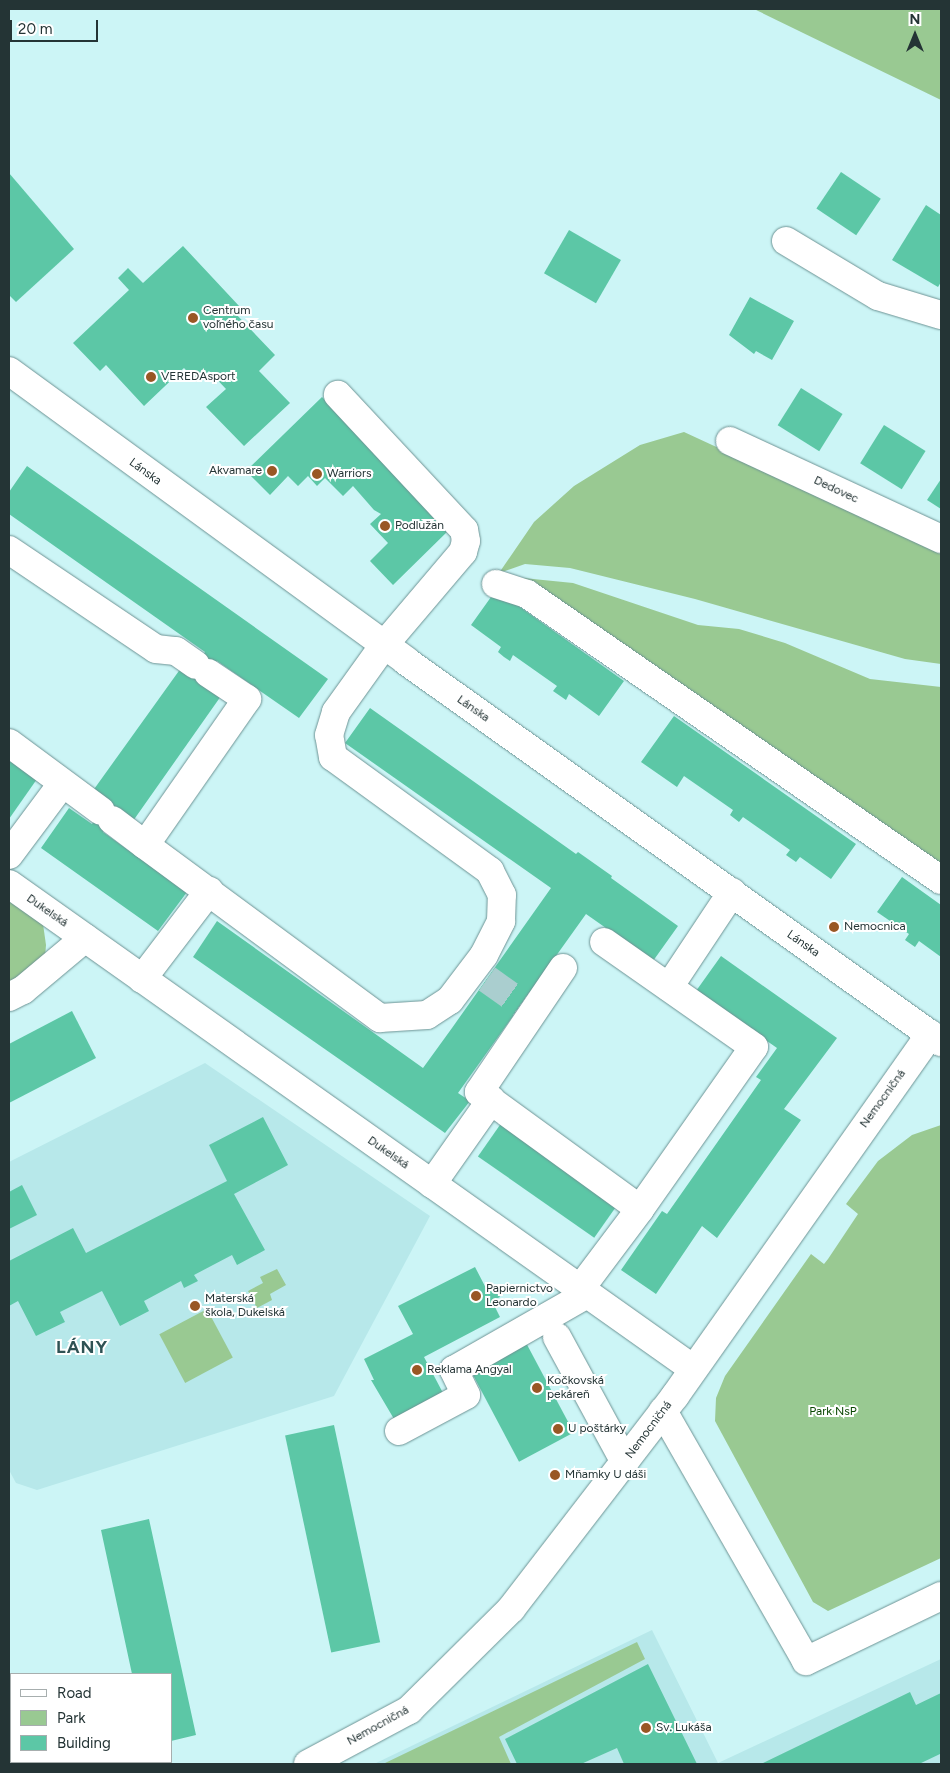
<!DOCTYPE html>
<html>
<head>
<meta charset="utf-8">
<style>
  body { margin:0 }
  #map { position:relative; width:950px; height:1773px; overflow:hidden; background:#ccf5f6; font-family:Figtree,sans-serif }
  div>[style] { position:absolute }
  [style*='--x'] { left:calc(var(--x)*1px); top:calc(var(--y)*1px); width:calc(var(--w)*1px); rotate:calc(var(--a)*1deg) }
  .built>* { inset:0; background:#b7e8ea }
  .green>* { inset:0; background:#99c992; transform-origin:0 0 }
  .building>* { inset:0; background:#5cc7a6; transform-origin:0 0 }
  .minor-tunnel>* { height:28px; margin-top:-14px; transform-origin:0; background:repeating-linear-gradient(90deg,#aacecf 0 28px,transparent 0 42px) }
  .roads { filter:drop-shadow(0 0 1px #6d9394) drop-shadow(0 0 1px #6d9394) }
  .minor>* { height:28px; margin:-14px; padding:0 14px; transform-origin:14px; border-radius:14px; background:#fff }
  .dots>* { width:14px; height:14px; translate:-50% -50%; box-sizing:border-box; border:2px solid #fff; border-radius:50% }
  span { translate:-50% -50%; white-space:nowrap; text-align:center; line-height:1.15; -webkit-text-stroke:4px #fff; paint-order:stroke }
  .poi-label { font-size:12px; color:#243435 }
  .left { translate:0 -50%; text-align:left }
  .right { translate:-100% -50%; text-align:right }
  .street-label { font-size:12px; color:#243435 }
  .park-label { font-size:12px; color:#0a4702 }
  .district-label { font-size:18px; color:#2e5254; font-weight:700; letter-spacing:1px }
  .frame { position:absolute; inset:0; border:10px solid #243435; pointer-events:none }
  .legend { position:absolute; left:10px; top:1673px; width:162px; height:90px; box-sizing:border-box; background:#fff; border:1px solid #a7aeae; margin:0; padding:6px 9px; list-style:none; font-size:15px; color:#243435 }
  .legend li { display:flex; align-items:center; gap:10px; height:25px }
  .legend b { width:25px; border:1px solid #a7aeae }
  .north { position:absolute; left:890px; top:10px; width:50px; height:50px; -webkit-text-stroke:4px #fff; paint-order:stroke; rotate:0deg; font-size:14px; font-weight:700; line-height:20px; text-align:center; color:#243435 }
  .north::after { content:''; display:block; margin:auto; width:18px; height:22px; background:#243435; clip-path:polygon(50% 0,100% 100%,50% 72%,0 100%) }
  .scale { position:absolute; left:10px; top:20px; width:88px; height:22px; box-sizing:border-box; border:2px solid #243435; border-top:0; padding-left:6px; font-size:15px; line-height:18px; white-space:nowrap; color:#243435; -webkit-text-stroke:4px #fff; paint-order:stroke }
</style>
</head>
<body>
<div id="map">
  <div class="built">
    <i style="clip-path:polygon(205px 1063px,430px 1216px,334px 1396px,37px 1490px,16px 1483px,9px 1470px,9px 1162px)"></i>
    <i style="clip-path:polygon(652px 1630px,718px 1763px,941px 1659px,941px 1764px,374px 1764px)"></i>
  </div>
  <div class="green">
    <i style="clip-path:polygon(754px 9px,941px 9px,941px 100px)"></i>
    <i style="clip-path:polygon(684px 432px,941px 551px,941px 664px,905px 659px,695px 599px,570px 568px,525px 564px,499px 573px,534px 522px,574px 486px,640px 445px)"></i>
    <i style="clip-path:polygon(523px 578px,573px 583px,698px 625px,739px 629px,785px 643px,870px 679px,941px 687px,941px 875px,502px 583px)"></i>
    <i style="clip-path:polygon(9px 897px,43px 924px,46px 945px,45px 957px,9px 985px)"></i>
    <i style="clip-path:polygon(941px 1125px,941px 1558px,828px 1611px,813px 1602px,715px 1421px,716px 1398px,725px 1376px,811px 1254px,824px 1264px,828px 1259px,858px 1214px,846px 1204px,878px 1161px,912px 1135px)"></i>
    <i style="clip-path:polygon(277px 1269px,286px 1285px,270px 1294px,272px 1300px,257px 1308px,248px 1291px,263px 1283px,260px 1277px)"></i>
    <i style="left:207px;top:1309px;width:55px;height:54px;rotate:62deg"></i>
    <i style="clip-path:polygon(637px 1642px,645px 1659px,499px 1737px,511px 1764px,383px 1764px)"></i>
  </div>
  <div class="building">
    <i style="left:841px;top:172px;width:48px;height:44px;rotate:34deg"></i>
    <i style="clip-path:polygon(9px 173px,74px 249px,16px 302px,9px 295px)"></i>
    <i style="clip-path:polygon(926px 205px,941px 215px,941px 282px,938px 287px,892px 260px)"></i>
    <i style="left:569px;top:230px;width:60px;height:50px;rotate:30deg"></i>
    <i style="clip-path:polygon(183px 246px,240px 307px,234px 312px,275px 355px,259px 371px,290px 403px,244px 446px,206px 407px,226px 389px,209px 371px,197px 382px,184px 368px,144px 406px,106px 365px,100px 371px,73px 343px,129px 290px,118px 278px,128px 268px,143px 283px)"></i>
    <i style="clip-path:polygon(750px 297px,794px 321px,772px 360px,756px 351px,754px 354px,729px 335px)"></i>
    <i style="left:801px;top:388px;width:49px;height:44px;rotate:32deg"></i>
    <i style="clip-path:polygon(322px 397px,450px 529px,393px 585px,370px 561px,388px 543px,370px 524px,381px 514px,374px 510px,353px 486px,343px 496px,325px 478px,317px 486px,308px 476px,298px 486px,288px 476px,270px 495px,246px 471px)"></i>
    <i style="left:884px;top:425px;width:49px;height:45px;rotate:32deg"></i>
    <i style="clip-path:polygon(27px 466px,328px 679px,299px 718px,217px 661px,202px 682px,221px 696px,133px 821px,119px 811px,103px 832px,187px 892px,158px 931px,41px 848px,69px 808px,92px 824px,107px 802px,92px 792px,181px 668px,190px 675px,205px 652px,9px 514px,9px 492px)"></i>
    <i style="clip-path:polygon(941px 479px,941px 509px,927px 500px)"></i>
    <i style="clip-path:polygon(496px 590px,624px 681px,599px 716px,569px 694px,566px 700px,553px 691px,557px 686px,513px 655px,510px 661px,504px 657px,498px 652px,501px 647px,471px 625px)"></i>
    <i style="clip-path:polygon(370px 708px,576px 854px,578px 852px,612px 876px,611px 878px,678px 926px,653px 961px,586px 914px,458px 1093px,470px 1101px,445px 1133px,193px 957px,217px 921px,423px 1068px,452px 1028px,551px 888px,345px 743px)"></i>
    <i style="clip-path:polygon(674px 716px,856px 844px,831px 879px,800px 857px,796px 862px,786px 855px,790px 850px,743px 817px,739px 822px,730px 815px,733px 810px,684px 776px,677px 787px,641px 762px)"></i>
    <i style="clip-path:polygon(9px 759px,37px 779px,9px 819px)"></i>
    <i style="clip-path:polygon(902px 877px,941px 905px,941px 957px,919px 941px,915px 947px,905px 940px,909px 934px,877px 912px)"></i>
    <i style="clip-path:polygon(721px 956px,837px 1038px,784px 1109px,801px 1120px,717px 1238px,702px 1226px,656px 1294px,621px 1270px,662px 1211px,667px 1214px,761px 1080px,756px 1077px,777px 1048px,696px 991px)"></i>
    <i style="clip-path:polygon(72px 1011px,96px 1058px,9px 1103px,9px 1044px)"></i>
    <i style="clip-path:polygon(263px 1117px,288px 1165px,234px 1194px,265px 1250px,237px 1265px,232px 1255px,194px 1275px,198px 1281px,184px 1288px,181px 1281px,144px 1301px,149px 1311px,120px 1326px,102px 1291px,60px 1312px,65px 1322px,36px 1336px,18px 1301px,9px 1306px,9px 1261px,73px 1228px,86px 1253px,227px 1181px,209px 1145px)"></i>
    <i style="left:502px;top:1122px;width:142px;height:42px;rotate:35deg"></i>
    <i style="clip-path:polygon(22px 1185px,37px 1215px,9px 1229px,9px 1192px)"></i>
    <i style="clip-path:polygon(475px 1267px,488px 1292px,496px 1288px,500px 1297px,492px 1301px,500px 1317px,424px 1357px,443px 1393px,394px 1419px,371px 1380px,374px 1380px,364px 1359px,413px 1334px,398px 1306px)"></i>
    <i style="left:524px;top:1339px;width:106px;height:62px;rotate:62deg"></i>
    <i style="left:334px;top:1425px;width:222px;height:50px;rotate:78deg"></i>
    <i style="clip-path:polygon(149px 1519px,196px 1735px,171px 1741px,171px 1674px,132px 1674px,101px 1530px)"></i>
    <i style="clip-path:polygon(648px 1664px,697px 1764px,624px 1764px,617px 1748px,581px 1764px,517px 1764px,505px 1739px)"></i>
    <i style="clip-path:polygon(910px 1692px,916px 1705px,941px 1693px,940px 1754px,919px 1764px,761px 1764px)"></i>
  </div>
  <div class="minor-tunnel">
    <i style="--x:487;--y:979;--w:43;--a:35.5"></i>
  </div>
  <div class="roads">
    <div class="minor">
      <i style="--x:786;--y:241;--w:107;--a:30.9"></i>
      <i style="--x:878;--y:296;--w:66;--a:16.8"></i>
      <i style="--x:9;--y:371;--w:492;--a:36.1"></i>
      <i style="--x:406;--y:661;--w:657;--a:35.46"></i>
      <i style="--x:730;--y:441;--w:233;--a:24.9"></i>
      <i style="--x:9;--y:550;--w:177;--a:34"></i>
      <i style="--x:156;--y:649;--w:20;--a:6"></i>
      <i style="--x:176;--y:651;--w:24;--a:35"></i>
      <i style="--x:496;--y:584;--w:33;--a:18"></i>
      <i style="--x:527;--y:594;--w:503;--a:34.64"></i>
      <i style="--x:208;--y:673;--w:47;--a:33.7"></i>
      <i style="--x:247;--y:699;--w:178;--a:124.9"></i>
      <i style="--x:145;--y:845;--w:292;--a:36.4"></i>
      <i style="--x:380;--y:1018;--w:47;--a:-3.7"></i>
      <i style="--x:427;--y:1015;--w:27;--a:-33"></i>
      <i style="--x:450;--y:1000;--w:56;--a:-52.9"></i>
      <i style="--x:484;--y:955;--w:38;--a:-63"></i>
      <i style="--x:501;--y:921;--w:26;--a:-88"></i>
      <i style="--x:502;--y:895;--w:27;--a:-117"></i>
      <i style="--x:490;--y:871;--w:194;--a:-144"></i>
      <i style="--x:333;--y:757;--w:22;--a:-100"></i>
      <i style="--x:329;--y:735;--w:24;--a:-73"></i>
      <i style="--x:336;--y:712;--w:82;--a:-54.4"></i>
      <i style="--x:384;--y:645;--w:122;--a:-49.7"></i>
      <i style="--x:463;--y:552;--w:11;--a:-75"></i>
      <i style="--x:466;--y:541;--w:11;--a:-100"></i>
      <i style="--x:464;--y:530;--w:185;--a:-133"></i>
      <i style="--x:9;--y:743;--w:114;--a:36.5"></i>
      <i style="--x:112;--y:820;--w:41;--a:37.1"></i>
      <i style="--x:9;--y:855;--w:89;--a:-53.3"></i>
      <i style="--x:9;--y:884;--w:837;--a:35.32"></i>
      <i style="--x:563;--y:968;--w:150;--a:124.1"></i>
      <i style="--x:479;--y:1092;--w:199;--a:36"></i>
      <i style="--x:640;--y:1209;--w:198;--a:-54.9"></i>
      <i style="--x:754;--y:1047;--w:183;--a:-145"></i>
      <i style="--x:142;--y:979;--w:111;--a:-52.7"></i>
      <i style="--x:669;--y:987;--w:114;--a:-56.4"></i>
      <i style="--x:9;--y:997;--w:16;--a:-27"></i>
      <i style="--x:23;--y:990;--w:81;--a:-40"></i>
      <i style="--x:432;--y:1184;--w:103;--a:-54.9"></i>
      <i style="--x:580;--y:1289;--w:100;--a:-53.1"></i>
      <i style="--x:557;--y:1337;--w:142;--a:61.5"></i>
      <i style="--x:663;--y:1411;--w:288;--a:60.2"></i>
      <i style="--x:806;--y:1661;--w:150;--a:-25.7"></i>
      <i style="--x:399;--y:1431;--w:76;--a:-28.2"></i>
      <i style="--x:466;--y:1395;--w:28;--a:-116"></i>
      <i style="--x:454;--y:1370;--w:153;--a:-29.7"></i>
      <i style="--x:308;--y:1764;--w:115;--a:-28.1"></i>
      <i style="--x:409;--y:1710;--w:144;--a:-44.7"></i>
      <i style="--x:511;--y:1609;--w:269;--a:-52.4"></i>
      <i style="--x:675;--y:1396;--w:443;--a:-54.8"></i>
    </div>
  </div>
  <div class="dots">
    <i style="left:193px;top:318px;background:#995724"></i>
    <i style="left:151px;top:377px;background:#995724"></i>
    <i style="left:272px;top:471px;background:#995724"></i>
    <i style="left:317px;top:474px;background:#995724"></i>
    <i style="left:385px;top:526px;background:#995724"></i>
    <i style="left:834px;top:927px;background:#995724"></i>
    <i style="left:476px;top:1296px;background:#995724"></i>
    <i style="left:195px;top:1306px;background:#995724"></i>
    <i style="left:417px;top:1370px;background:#995724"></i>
    <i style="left:537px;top:1388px;background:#995724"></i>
    <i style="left:558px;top:1429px;background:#995724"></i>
    <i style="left:555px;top:1475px;background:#995724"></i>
    <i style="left:646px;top:1728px;background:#995724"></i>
  </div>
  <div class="poi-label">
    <span class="left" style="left:203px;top:318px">Centrum<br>voľného času</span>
    <span class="left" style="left:161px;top:377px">VEREDAsport</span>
    <span class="right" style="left:262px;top:471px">Akvamare</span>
    <span class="left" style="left:327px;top:474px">Warriors</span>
    <span class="left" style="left:395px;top:526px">Podlužan</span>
    <span class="left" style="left:844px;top:927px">Nemocnica</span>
    <span class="left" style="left:486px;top:1296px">Papiernictvo<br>Leonardo</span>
    <span class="left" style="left:205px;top:1306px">Materská<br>škola, Dukelská</span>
    <span class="left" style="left:427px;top:1370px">Reklama Angyal</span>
    <span class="left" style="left:547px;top:1388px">Kočkovská<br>pekáreň</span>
    <span class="left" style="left:568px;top:1429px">U poštárky</span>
    <span class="left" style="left:565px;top:1475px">Mňamky U dáši</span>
    <span class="left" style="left:656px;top:1728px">Sv. Lukáša</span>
  </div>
  <div class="street-label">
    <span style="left:145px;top:472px;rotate:36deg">Lánska</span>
    <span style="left:836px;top:490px;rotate:25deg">Dedovec</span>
    <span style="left:473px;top:709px;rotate:35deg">Lánska</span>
    <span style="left:47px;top:911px;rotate:35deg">Dukelská</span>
    <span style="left:803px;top:944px;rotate:35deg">Lánska</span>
    <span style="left:883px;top:1099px;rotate:-54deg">Nemocničná</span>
    <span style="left:388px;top:1153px;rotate:35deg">Dukelská</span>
    <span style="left:649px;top:1430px;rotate:-53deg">Nemocničná</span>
    <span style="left:378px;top:1726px;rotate:-29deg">Nemocničná</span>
  </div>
  <div class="park-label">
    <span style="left:833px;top:1412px">Park NsP</span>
  </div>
  <div class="district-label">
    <span style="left:82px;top:1347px">LÁNY</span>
  </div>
  <div class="frame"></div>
  <ul class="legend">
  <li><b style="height:6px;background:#fff"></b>Road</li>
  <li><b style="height:14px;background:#99c992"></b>Park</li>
  <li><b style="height:14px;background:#5cc7a6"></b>Building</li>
  </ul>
  <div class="north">N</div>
  <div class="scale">20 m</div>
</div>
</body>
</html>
